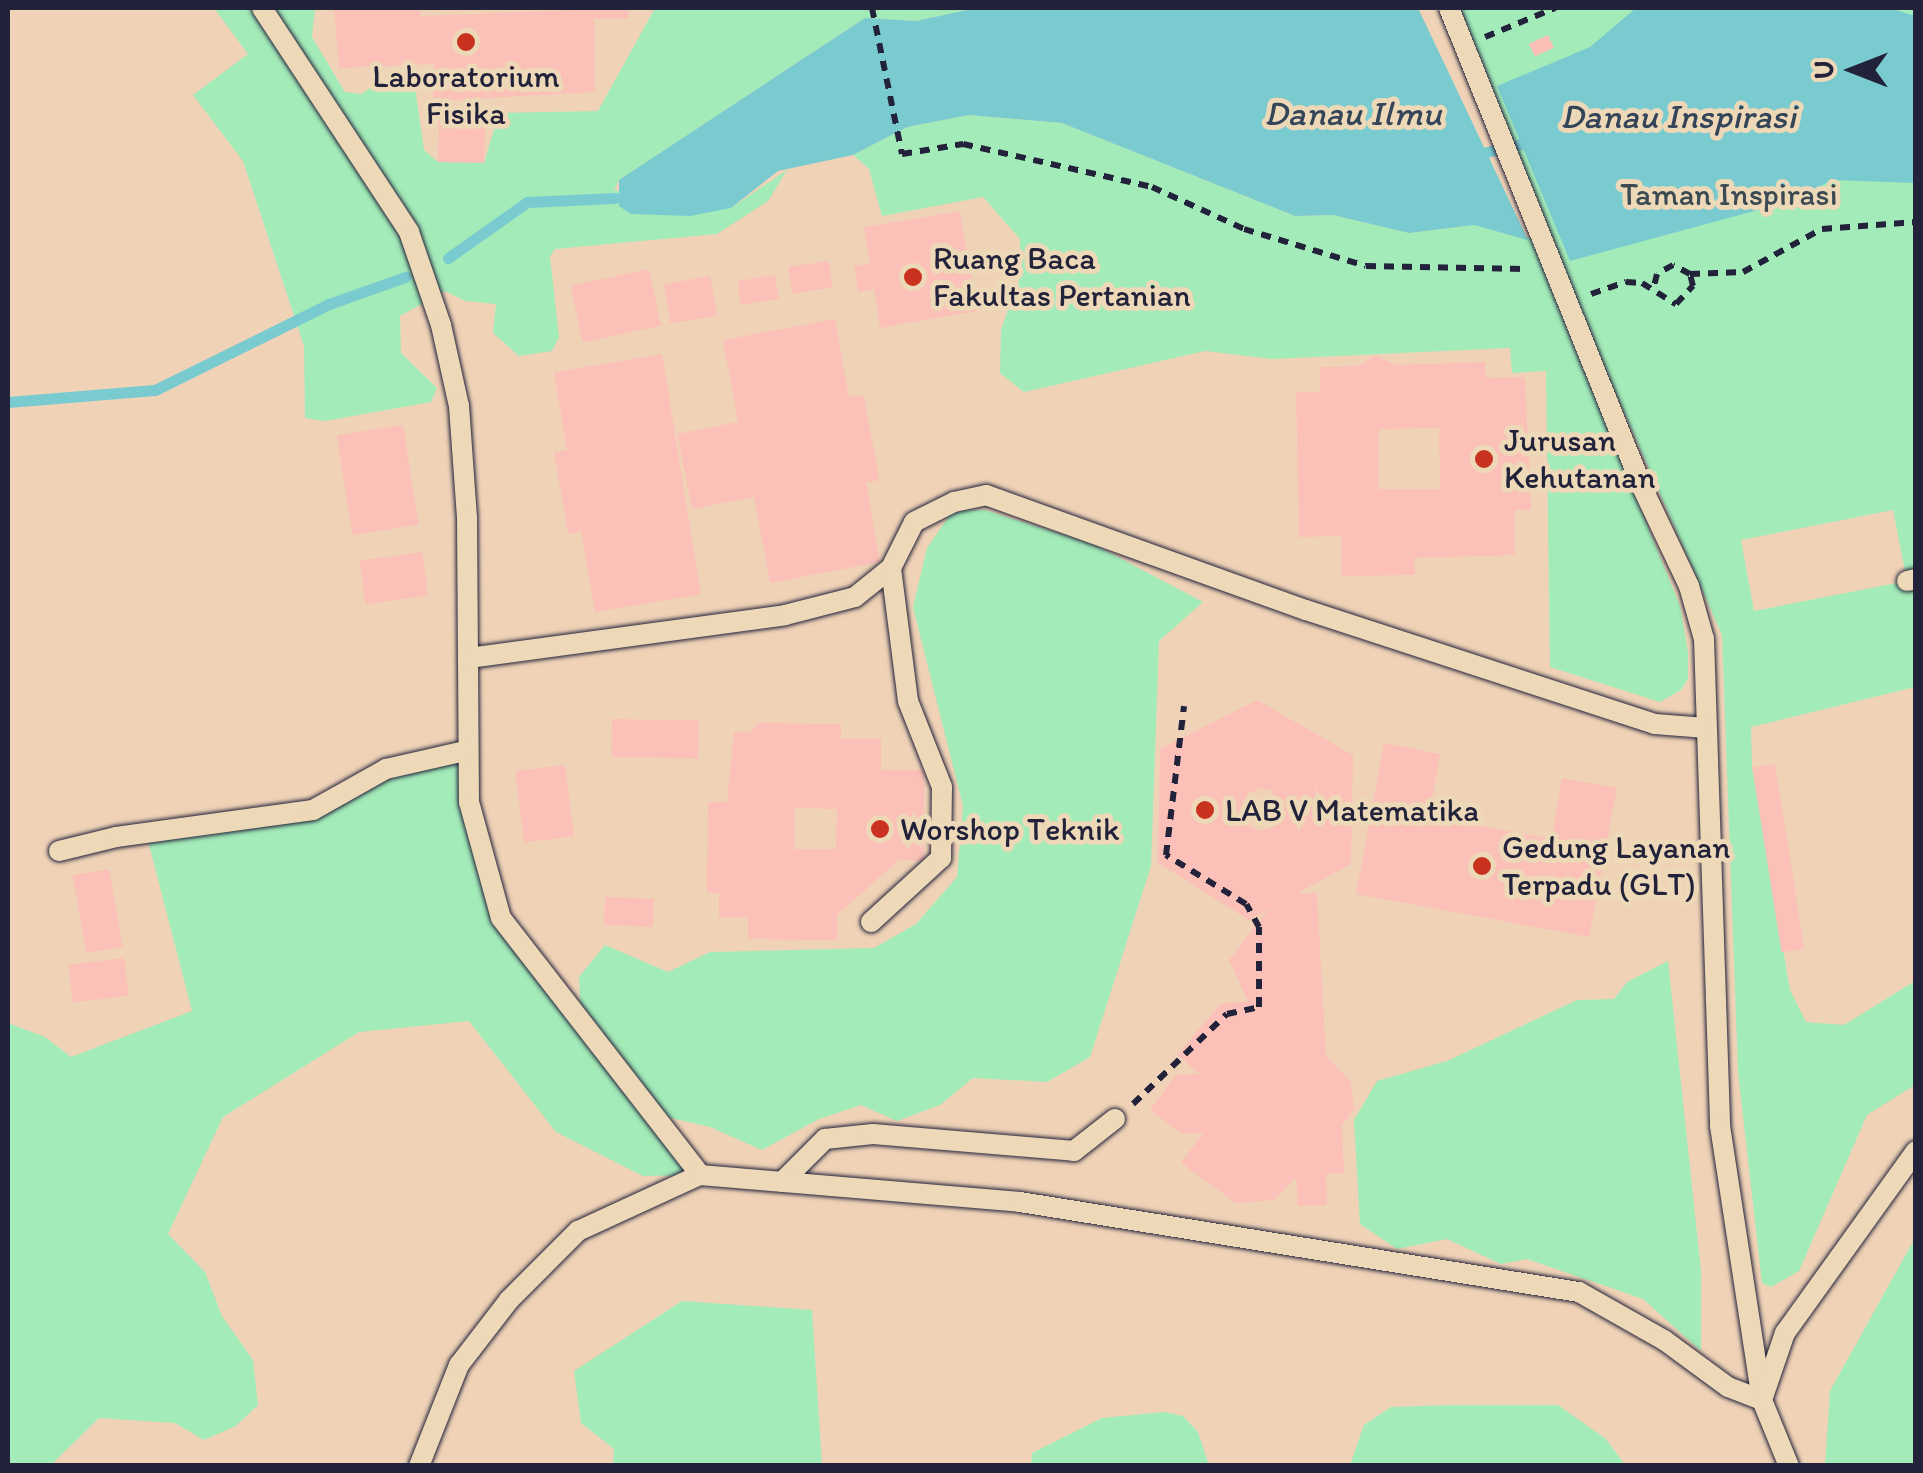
<!DOCTYPE html>
<html>
<head>
<meta charset="utf-8">
<style>
  body { margin:0 }
  #map { position:relative; width:1923px; height:1473px; overflow:hidden; background:#f0d3b7; font-family:Itim,sans-serif }
  div>[style] { position:absolute }
  [style*='--x'] { left:calc(var(--x)*1px); top:calc(var(--y)*1px); width:calc(var(--w)*1px); rotate:calc(var(--a)*1deg) }
  .green>* { inset:0; background:#a3ebb9 }
  .water>* { inset:0; background:#7acbd0 }
  .stream>* { height:11px; margin:-5.5px; padding:0 5.5px; transform-origin:5.5px; border-radius:5.5px; background:#7acbd0 }
  .building>* { inset:0; background:#fbc0b7; transform-origin:0 0 }
  .path>* { height:6px; margin-top:-3px; transform-origin:0; background:repeating-linear-gradient(90deg,#22223b 0 10px,transparent 0 18px) }
  .roads { filter:drop-shadow(0 0 2px #22223b) drop-shadow(0 0 2px #22223b) }
  .service>* { height:20px; margin:-10px; padding:0 10px; transform-origin:10px; border-radius:10px; background:#edd8b7 }
  .dots>* { width:28px; height:28px; translate:-50% -50%; box-sizing:border-box; border:5px solid #edd8b7; border-radius:50% }
  span { translate:-50% -50%; white-space:nowrap; text-align:center; line-height:1.15; -webkit-text-stroke:10px #edd8b7; paint-order:stroke }
  .poi-label { font-size:32px; color:#22223b }
  .left { translate:0 -50%; text-align:left }
  .park-label { font-size:32px; color:#3c4a54 }
  .water-label { font-size:35px; color:#344459; font-style:italic }
  .frame { position:absolute; inset:0; border:10px solid #22223b; pointer-events:none }
  .north { position:absolute; left:1803px; top:20px; width:100px; height:100px; -webkit-text-stroke:8px #edd8b7; paint-order:stroke; rotate:270deg; font-size:28px; font-weight:700; line-height:40px; text-align:center; color:#22223b }
  .north::after { content:''; display:block; margin:auto; width:35px; height:45px; background:#22223b; clip-path:polygon(50% 0,100% 100%,50% 72%,0 100%) }
</style>
</head>
<body>
<div id="map">
  <div class="green">
    <i style="clip-path:polygon(214px 8px,315px 8px,312px 37px,345px 92px,361px 94px,378px 83px,415px 87px,424px 150px,438px 162px,484px 163px,499px 113px,598px 111px,655px 8px,977px 8px,916px 21px,865px 18px,619px 180px,614px 190px,731px 208px,787px 170px,768px 201px,717px 234px,555px 249px,550px 257px,559px 337px,552px 351px,519px 356px,493px 333px,496px 304px,465px 301px,445px 291px,400px 316px,401px 353px,437px 388px,431px 402px,325px 421px,305px 418px,304px 346px,243px 161px,193px 95px,248px 54px)"></i>
    <i style="clip-path:polygon(evenodd,1446px 8px,1915px 8px,1915px 687px,1751px 727px,1752px 767px,1790px 990px,1806px 1022px,1844px 1025px,1915px 981px,1915px 1085px,1867px 1115px,1799px 1271px,1771px 1287px,1762px 1283px,1738px 1072px,1722px 635px,1446px 8px,1893px 510px,1907px 581px,1754px 611px,1741px 540px,1893px 510px)"></i>
    <i style="clip-path:polygon(969px 115px,1062px 123px,1295px 216px,1333px 215px,1409px 233px,1474px 225px,1531px 238px,1680px 606px,1688px 652px,1688px 679px,1681px 690px,1660px 702px,1550px 667px,1546px 371px,1512px 373px,1510px 348px,1272px 359px,1205px 351px,1024px 392px,1000px 373px,1001px 330px,1020px 277px,1020px 239px,983px 197px,882px 216px,869px 169px,853px 155px,907px 127px)"></i>
    <i style="clip-path:polygon(953px 510px,985px 510px,1095px 545px,1203px 602px,1159px 641px,1151px 866px,1090px 1057px,1047px 1082px,973px 1078px,940px 1105px,897px 1121px,861px 1105px,819px 1119px,762px 1150px,710px 1127px,658px 1115px,700px 1175px,643px 1176px,556px 1132px,469px 1021px,359px 1032px,223px 1117px,168px 1234px,205px 1272px,222px 1316px,253px 1360px,258px 1405px,236px 1426px,204px 1440px,175px 1423px,99px 1418px,51px 1465px,8px 1465px,8px 1023px,45px 1037px,71px 1057px,192px 1011px,146px 833px,312px 810px,386px 769px,465px 751px,501px 918px,581px 1022px,579px 977px,605px 945px,668px 972px,710px 952px,874px 948px,916px 924px,957px 877px,963px 806px,913px 607px,927px 548px)"></i>
    <i style="clip-path:polygon(1668px 961px,1701px 1271px,1701px 1351px,1643px 1299px,1527px 1259px,1501px 1264px,1447px 1239px,1397px 1249px,1360px 1224px,1354px 1120px,1377px 1081px,1447px 1061px,1577px 1000px,1614px 999px,1627px 982px)"></i>
    <i style="clip-path:polygon(1915px 1238px,1915px 1465px,1825px 1465px,1830px 1391px)"></i>
    <i style="clip-path:polygon(682px 1301px,812px 1310px,822px 1465px,613px 1465px,614px 1449px,581px 1423px,574px 1371px)"></i>
    <i style="clip-path:polygon(1450px 1405px,1558px 1405px,1606px 1439px,1625px 1465px,1350px 1465px,1364px 1425px,1391px 1407px)"></i>
    <i style="clip-path:polygon(1164px 1412px,1183px 1416px,1198px 1432px,1209px 1465px,1031px 1465px,1032px 1453px,1102px 1418px)"></i>
  </div>
  <div class="water">
    <i style="clip-path:polygon(977px 8px,1418px 8px,1528px 240px,1474px 225px,1409px 233px,1333px 215px,1295px 216px,1062px 123px,969px 115px,907px 127px,853px 155px,778px 171px,731px 208px,690px 216px,631px 214px,619px 206px,619px 180px,865px 18px,916px 21px)"></i>
    <i style="clip-path:polygon(1636px 8px,1889px 8px,1915px 16px,1915px 183px,1833px 180px,1787px 202px,1570px 261px,1497px 86px,1590px 47px)"></i>
  </div>
  <div class="stream">
    <i style="--x:1487;--y:152;--w:35;--a:-13"></i>
    <i style="--x:448;--y:258;--w:97;--a:-35.3"></i>
    <i style="--x:527;--y:202;--w:88;--a:-2.6"></i>
    <i style="--x:8;--y:402;--w:147;--a:-4.7"></i>
    <i style="--x:155;--y:390;--w:194;--a:-26.3"></i>
    <i style="--x:329;--y:304;--w:81;--a:-19.6"></i>
  </div>
  <div class="building">
    <i style="clip-path:polygon(334px 8px,420px 8px,420px 16px,628px 8px,629px 18px,594px 19px,595px 92px,433px 101px,434px 64px,339px 68px)"></i>
    <i style="left:1548px;top:35px;width:14px;height:21px;rotate:65deg"></i>
    <i style="left:439px;top:116px;width:46px;height:46px;rotate:1deg"></i>
    <i style="clip-path:polygon(960px 211px,977px 311px,880px 328px,874px 289px,858px 292px,854px 266px,870px 263px,864px 227px)"></i>
    <i style="left:829px;top:261px;width:27px;height:41px;rotate:82deg"></i>
    <i style="left:649px;top:269px;width:58px;height:80px;rotate:78deg"></i>
    <i style="left:775px;top:275px;width:24px;height:38px;rotate:81deg"></i>
    <i style="left:710px;top:276px;width:40px;height:47px;rotate:80deg"></i>
    <i style="clip-path:polygon(835px 319px,849px 397px,864px 395px,879px 480px,866px 483px,880px 562px,770px 583px,754px 497px,692px 509px,677px 434px,738px 422px,723px 340px)"></i>
    <i style="clip-path:polygon(662px 354px,701px 594px,595px 612px,581px 531px,568px 534px,554px 452px,567px 450px,554px 372px)"></i>
    <i style="clip-path:polygon(evenodd,1376px 355px,1395px 365px,1485px 362px,1486px 378px,1525px 377px,1531px 510px,1515px 510px,1515px 555px,1414px 558px,1415px 575px,1342px 576px,1342px 536px,1299px 537px,1296px 392px,1320px 392px,1320px 367px,1359px 366px,1376px 355px,1439px 428px,1440px 489px,1379px 489px,1379px 429px,1439px 428px)"></i>
    <i style="left:403px;top:425px;width:101px;height:67px;rotate:81deg"></i>
    <i style="left:422px;top:552px;width:44px;height:63px;rotate:82deg"></i>
    <i style="clip-path:polygon(evenodd,1257px 700px,1353px 755px,1351px 864px,1296px 894px,1317px 893px,1326px 1056px,1351px 1082px,1354px 1109px,1342px 1126px,1344px 1173px,1326px 1174px,1327px 1205px,1298px 1206px,1296px 1177px,1274px 1200px,1236px 1203px,1181px 1163px,1203px 1133px,1181px 1133px,1150px 1110px,1176px 1075px,1200px 1074px,1177px 1055px,1220px 1004px,1248px 1001px,1229px 960px,1269px 909px,1249px 920px,1158px 863px,1160px 749px,1257px 700px,1260px 788px,1273px 791px,1273px 827px,1260px 831px,1245px 823px,1252px 822px,1252px 797px,1245px 796px,1260px 788px)"></i>
    <i style="left:612px;top:719px;width:87px;height:38px;rotate:1deg"></i>
    <i style="clip-path:polygon(evenodd,759px 723px,841px 724px,841px 739px,881px 739px,881px 770px,924px 770px,924px 861px,899px 860px,837px 915px,837px 940px,748px 939px,748px 917px,719px 917px,719px 893px,707px 893px,708px 802px,727px 802px,734px 732px,749px 733px,759px 723px,795px 808px,837px 809px,836px 849px,794px 849px,795px 808px)"></i>
    <i style="clip-path:polygon(1384px 743px,1440px 754px,1429px 816px,1552px 839px,1562px 778px,1617px 788px,1589px 937px,1356px 894px)"></i>
    <i style="left:1775px;top:764px;width:187px;height:23px;rotate:81deg"></i>
    <i style="left:565px;top:765px;width:72px;height:50px;rotate:83deg"></i>
    <i style="left:109px;top:869px;width:79px;height:37px;rotate:80deg"></i>
    <i style="left:605px;top:897px;width:49px;height:28px;rotate:2deg"></i>
    <i style="left:124px;top:958px;width:38px;height:56px;rotate:83deg"></i>
  </div>
  <div class="path">
    <i style="--x:872;--y:8;--w:149;--a:78.4"></i>
    <i style="--x:902;--y:154;--w:62;--a:-9.3"></i>
    <i style="--x:963;--y:144;--w:194;--a:12.8"></i>
    <i style="--x:1152;--y:187;--w:101;--a:24.5"></i>
    <i style="--x:1244;--y:229;--w:127;--a:16.9"></i>
    <i style="--x:1366;--y:266;--w:159;--a:1.1"></i>
    <i style="--x:1485;--y:37;--w:76;--a:-22.5"></i>
    <i style="--x:1690;--y:274;--w:53;--a:-2.2"></i>
    <i style="--x:1743;--y:272;--w:90;--a:-28.6"></i>
    <i style="--x:1822;--y:229;--w:94;--a:-4.3"></i>
    <i style="--x:1591;--y:294;--w:37;--a:-19"></i>
    <i style="--x:1626;--y:282;--w:16;--a:4"></i>
    <i style="--x:1642;--y:283;--w:40;--a:32"></i>
    <i style="--x:1676;--y:304;--w:25;--a:-47"></i>
    <i style="--x:1693;--y:286;--w:12;--a:-104"></i>
    <i style="--x:1690;--y:274;--w:19;--a:-152"></i>
    <i style="--x:1673;--y:265;--w:18;--a:151"></i>
    <i style="--x:1657;--y:274;--w:12;--a:104"></i>
    <i style="--x:1133;--y:1104;--w:130;--a:-43.8"></i>
    <i style="--x:1227;--y:1014;--w:33;--a:-12"></i>
    <i style="--x:1259;--y:1007;--w:80;--a:-90"></i>
    <i style="--x:1259;--y:927;--w:26;--a:-119"></i>
    <i style="--x:1246;--y:904;--w:94;--a:-148.5"></i>
    <i style="--x:1166;--y:855;--w:150;--a:-83.1"></i>
  </div>
  <div class="roads">
    <div class="service">
      <i style="--x:262;--y:8;--w:268;--a:56.7"></i>
      <i style="--x:409;--y:232;--w:98;--a:71"></i>
      <i style="--x:441;--y:325;--w:83;--a:77.5"></i>
      <i style="--x:459;--y:406;--w:111;--a:85.9"></i>
      <i style="--x:467;--y:517;--w:285;--a:89.6"></i>
      <i style="--x:469;--y:802;--w:120;--a:74.6"></i>
      <i style="--x:501;--y:918;--w:325;--a:52.2"></i>
      <i style="--x:1449;--y:8;--w:516;--a:68.05"></i>
      <i style="--x:1642;--y:487;--w:110;--a:64.6"></i>
      <i style="--x:1689;--y:586;--w:55;--a:74.2"></i>
      <i style="--x:1704;--y:639;--w:487;--a:88.1"></i>
      <i style="--x:1720;--y:1126;--w:277;--a:81.3"></i>
      <i style="--x:1762;--y:1400;--w:71;--a:67.8"></i>
      <i style="--x:1907;--y:581;--w:9;--a:-13"></i>
      <i style="--x:469;--y:658;--w:319;--a:-7.7"></i>
      <i style="--x:785;--y:615;--w:72;--a:-14.4"></i>
      <i style="--x:855;--y:597;--w:46;--a:-38.9"></i>
      <i style="--x:891;--y:568;--w:51;--a:-63.4"></i>
      <i style="--x:914;--y:522;--w:45;--a:-26.6"></i>
      <i style="--x:954;--y:502;--w:33;--a:-12"></i>
      <i style="--x:986;--y:495;--w:340;--a:19.8"></i>
      <i style="--x:1306;--y:610;--w:367;--a:18.1"></i>
      <i style="--x:1655;--y:724;--w:51;--a:4.5"></i>
      <i style="--x:59;--y:851;--w:59;--a:-13.8"></i>
      <i style="--x:116;--y:837;--w:199;--a:-7.8"></i>
      <i style="--x:313;--y:810;--w:84;--a:-29.3"></i>
      <i style="--x:386;--y:769;--w:81;--a:-12.8"></i>
      <i style="--x:871;--y:922;--w:95;--a:-42.4"></i>
      <i style="--x:941;--y:858;--w:71;--a:-89.2"></i>
      <i style="--x:942;--y:787;--w:92;--a:-111.6"></i>
      <i style="--x:908;--y:701;--w:134;--a:-97.3"></i>
      <i style="--x:782;--y:1182;--w:61;--a:-45"></i>
      <i style="--x:825;--y:1139;--w:48;--a:-5.9"></i>
      <i style="--x:873;--y:1134;--w:202;--a:4.8"></i>
      <i style="--x:1074;--y:1151;--w:52;--a:-38"></i>
      <i style="--x:419;--y:1466;--w:109;--a:-68.4"></i>
      <i style="--x:459;--y:1365;--w:82;--a:-52.4"></i>
      <i style="--x:509;--y:1300;--w:98;--a:-45"></i>
      <i style="--x:578;--y:1231;--w:134;--a:-24.7"></i>
      <i style="--x:700;--y:1175;--w:321;--a:4.8"></i>
      <i style="--x:1020;--y:1202;--w:566;--a:9.15"></i>
      <i style="--x:1579;--y:1292;--w:98;--a:29.5"></i>
      <i style="--x:1664;--y:1340;--w:79;--a:36.3"></i>
      <i style="--x:1728;--y:1387;--w:36;--a:21"></i>
      <i style="--x:1762;--y:1400;--w:71;--a:-71.1"></i>
      <i style="--x:1785;--y:1333;--w:224;--a:-54.3"></i>
    </div>
  </div>
  <div class="dots">
    <i style="left:466px;top:42px;background:#c8321e"></i>
    <i style="left:913px;top:277px;background:#c8321e"></i>
    <i style="left:1484px;top:459px;background:#c8321e"></i>
    <i style="left:1205px;top:810px;background:#c8321e"></i>
    <i style="left:880px;top:829px;background:#c8321e"></i>
    <i style="left:1482px;top:866px;background:#c8321e"></i>
  </div>
  <div class="poi-label">
    <span style="left:466px;top:95px">Laboratorium<br>Fisika</span>
    <span class="left" style="left:933px;top:277px">Ruang Baca<br>Fakultas Pertanian</span>
    <span class="left" style="left:1504px;top:459px">Jurusan<br>Kehutanan</span>
    <span class="left" style="left:1225px;top:810px">LAB V Matematika</span>
    <span class="left" style="left:900px;top:829px">Worshop Teknik</span>
    <span class="left" style="left:1502px;top:866px">Gedung Layanan<br>Terpadu (GLT)</span>
  </div>
  <div class="park-label">
    <span style="left:1729px;top:194px">Taman Inspirasi</span>
  </div>
  <div class="water-label">
    <span style="left:1353px;top:113px">Danau Ilmu</span>
    <span style="left:1678px;top:116px">Danau Inspirasi</span>
  </div>
  <div class="frame"></div>
  <div class="north">U</div>
</div>
</body>
</html>
